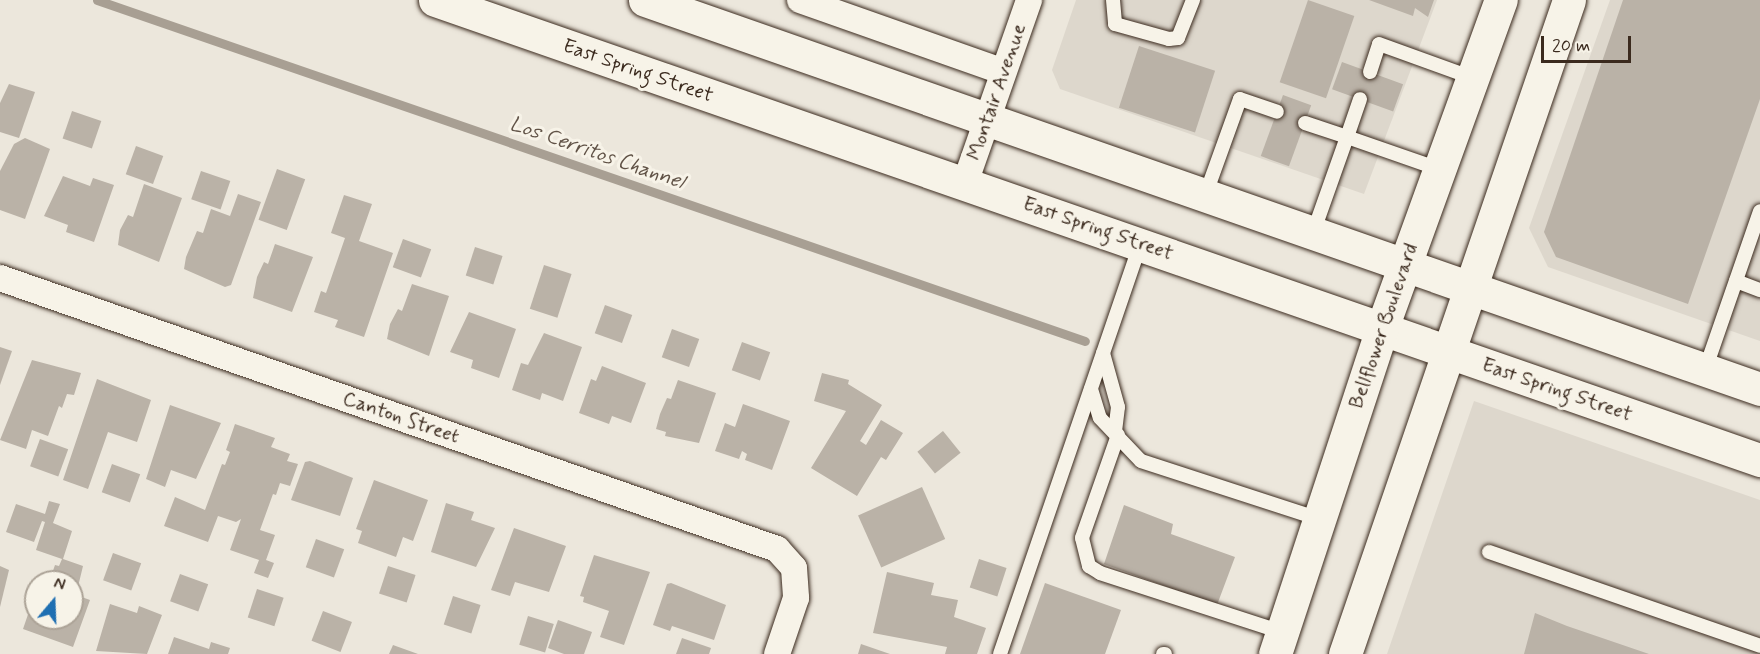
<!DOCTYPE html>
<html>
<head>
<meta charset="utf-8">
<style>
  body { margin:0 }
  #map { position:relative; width:1760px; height:654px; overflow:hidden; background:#ece7dc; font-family:Mynerve,sans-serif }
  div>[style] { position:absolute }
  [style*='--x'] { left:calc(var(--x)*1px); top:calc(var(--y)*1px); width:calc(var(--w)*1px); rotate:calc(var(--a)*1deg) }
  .built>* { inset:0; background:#ddd7cc }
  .stream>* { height:9px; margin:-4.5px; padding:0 4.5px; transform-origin:4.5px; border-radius:4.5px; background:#a89f93 }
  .building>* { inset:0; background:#bab2a7; transform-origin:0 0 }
  .roads { filter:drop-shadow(0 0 2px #3b2a1e) drop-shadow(0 0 2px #3b2a1e) }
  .lane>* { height:14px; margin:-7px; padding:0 7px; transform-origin:7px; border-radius:7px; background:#f7f3e8 }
  .street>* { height:26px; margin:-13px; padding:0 13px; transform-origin:13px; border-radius:13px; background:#f7f3e8 }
  .secondary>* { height:33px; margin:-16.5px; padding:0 16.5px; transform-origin:16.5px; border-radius:16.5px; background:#f7f3e8 }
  span { translate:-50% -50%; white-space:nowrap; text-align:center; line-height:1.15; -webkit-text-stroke:6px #f7f3e8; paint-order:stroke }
  .street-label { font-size:20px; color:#3b2a1e }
  .water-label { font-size:21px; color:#615347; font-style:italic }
  .north { position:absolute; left:24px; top:570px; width:60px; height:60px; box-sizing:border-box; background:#f7f3e8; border:2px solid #aca397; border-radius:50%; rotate:19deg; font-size:16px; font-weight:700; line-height:24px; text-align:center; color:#3b2a1e }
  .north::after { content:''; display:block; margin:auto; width:21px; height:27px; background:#1f6fb2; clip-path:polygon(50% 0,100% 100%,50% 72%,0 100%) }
  .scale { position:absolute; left:1541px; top:36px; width:90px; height:27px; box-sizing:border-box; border:3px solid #3b2a1e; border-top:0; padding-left:8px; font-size:18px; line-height:21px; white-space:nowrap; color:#3b2a1e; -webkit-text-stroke:4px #f7f3e8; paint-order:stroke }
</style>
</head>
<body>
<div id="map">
  <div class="built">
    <i style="clip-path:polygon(1076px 0,1437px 0,1364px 194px,1060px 89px,1052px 70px)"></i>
    <i style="clip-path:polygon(1610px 0,1760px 0,1760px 341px,1548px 267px,1529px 228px)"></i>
    <i style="clip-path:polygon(1474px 401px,1760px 500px,1760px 654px,1387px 654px)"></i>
  </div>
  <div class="stream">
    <i style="--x:97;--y:0;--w:1045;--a:19.04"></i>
  </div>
  <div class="building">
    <i style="left:1308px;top:0;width:49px;height:87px;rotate:19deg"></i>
    <i style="clip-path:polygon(1369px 0,1434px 0,1428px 17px,1415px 8px,1413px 16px)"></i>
    <i style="clip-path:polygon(1623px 0,1760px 0,1760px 99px,1688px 304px,1556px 257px,1544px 232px)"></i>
    <i style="left:1139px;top:46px;width:80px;height:65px;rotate:18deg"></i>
    <i style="left:1342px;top:62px;width:65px;height:29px;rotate:20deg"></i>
    <i style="clip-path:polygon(9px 84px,35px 92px,19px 138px,0 132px,0 103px)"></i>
    <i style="left:1283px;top:95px;width:30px;height:65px;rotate:20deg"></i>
    <i style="left:72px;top:111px;width:31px;height:29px;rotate:19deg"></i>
    <i style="clip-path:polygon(25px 138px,50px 149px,25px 219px,0 210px,0 171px,14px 144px)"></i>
    <i style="left:136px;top:146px;width:29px;height:30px;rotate:20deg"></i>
    <i style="left:277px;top:169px;width:30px;height:54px;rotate:20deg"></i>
    <i style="left:201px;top:171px;width:31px;height:30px;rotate:19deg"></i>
    <i style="clip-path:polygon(63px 176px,90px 186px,93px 178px,114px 185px,94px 242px,66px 232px,68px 225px,44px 216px)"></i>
    <i style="clip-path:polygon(144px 184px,182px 198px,159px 262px,118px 245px,120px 230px,128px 215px,133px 217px)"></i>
    <i style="clip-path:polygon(238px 194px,261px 202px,231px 285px,225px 287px,184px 269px,186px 257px,197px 231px,203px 233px,211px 209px,230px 216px)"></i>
    <i style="clip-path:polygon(344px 195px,372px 204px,359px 241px,393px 253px,364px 337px,335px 327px,338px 320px,314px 312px,321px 291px,326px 293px,345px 238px,331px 233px)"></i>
    <i style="left:403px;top:239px;width:30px;height:30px;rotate:20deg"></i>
    <i style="clip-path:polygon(275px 244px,313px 257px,292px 312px,253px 298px,257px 277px,264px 262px,268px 264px)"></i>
    <i style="left:475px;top:247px;width:29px;height:30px;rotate:18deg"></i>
    <i style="left:544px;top:265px;width:29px;height:46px;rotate:18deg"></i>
    <i style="clip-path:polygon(412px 284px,449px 296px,429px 356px,387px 339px,390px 324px,398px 309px,402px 311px)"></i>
    <i style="left:605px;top:305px;width:29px;height:30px;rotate:20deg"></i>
    <i style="clip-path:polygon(469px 312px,516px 329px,499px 378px,471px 368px,473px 360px,450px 352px)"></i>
    <i style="left:672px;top:329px;width:29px;height:30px;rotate:20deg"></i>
    <i style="clip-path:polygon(544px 333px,582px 347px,563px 401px,542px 393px,540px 400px,512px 390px,521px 363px,528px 365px)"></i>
    <i style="left:742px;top:342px;width:30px;height:30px;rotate:20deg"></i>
    <i style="clip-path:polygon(0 347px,12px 351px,0 385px)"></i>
    <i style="clip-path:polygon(32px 360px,81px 373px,74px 395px,67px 394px,62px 408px,59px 406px,48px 436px,32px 430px,26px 449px,0 440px)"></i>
    <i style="clip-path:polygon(602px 366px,646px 383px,631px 423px,612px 416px,609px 424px,579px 413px,591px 379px,596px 381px)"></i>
    <i style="clip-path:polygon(822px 373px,849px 380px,848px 384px,882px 405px,860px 441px,866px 445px,881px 420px,903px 433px,886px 460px,881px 457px,857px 496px,811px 468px,846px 411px,814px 401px)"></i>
    <i style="clip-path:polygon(97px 379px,151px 400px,137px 442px,108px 432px,88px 489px,63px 480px)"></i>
    <i style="clip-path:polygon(678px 380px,716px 393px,699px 443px,665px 436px,666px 432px,656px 429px,660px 414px,667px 398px,671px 399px)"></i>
    <i style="clip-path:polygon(743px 404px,790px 421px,772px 470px,745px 460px,747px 454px,742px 451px,739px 459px,715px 451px,725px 423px,735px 427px)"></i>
    <i style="clip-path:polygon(170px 405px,221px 423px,196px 479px,171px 470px,165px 487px,146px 479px)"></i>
    <i style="clip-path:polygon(235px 424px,275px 438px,271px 447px,290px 454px,287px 461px,298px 464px,290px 486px,280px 483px,276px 495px,273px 494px,260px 530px,275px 535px,266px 560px,274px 563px,268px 578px,254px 573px,259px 560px,230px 550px,241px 519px,236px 522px,218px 516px,208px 542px,164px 526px,175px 497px,205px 510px,222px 464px,225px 465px,230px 452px,226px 450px)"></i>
    <i style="left:943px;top:431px;width:28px;height:33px;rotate:51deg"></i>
    <i style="left:40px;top:439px;width:30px;height:29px;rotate:20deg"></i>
    <i style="clip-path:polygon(310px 461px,353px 478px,340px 516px,291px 500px,305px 462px)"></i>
    <i style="left:112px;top:464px;width:30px;height:30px;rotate:20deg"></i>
    <i style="clip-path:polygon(374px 480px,428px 500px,413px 541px,403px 537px,396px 557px,358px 543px,362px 531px,356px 529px)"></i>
    <i style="left:922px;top:487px;width:57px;height:70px;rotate:66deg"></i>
    <i style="clip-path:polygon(49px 501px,60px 504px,53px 523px,72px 531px,63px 559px,83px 566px,76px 595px,90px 600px,73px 647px,23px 629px,36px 591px,36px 618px,72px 618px,72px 582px,49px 582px,55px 565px,59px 566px,62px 559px,36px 550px,45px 522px,42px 521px,34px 542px,6px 532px,16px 504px,45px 514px)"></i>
    <i style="clip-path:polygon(446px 503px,474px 512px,471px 520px,495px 528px,476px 567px,431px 552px)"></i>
    <i style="clip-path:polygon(1124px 505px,1173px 524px,1171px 534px,1235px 557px,1217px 605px,1104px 564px)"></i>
    <i style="clip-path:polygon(514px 528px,566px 546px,549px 592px,515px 582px,510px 596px,491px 590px)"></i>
    <i style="left:316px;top:539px;width:30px;height:30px;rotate:20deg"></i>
    <i style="left:113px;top:553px;width:30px;height:29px;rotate:20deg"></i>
    <i style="clip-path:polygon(594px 555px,650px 572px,624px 645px,600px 637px,609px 611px,583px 602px,584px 597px,580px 596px)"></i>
    <i style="left:979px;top:559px;width:29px;height:30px;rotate:18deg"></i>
    <i style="clip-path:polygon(0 566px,9px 570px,0 607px)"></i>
    <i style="left:388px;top:566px;width:29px;height:29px;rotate:18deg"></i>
    <i style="clip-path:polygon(887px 572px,934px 583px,931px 595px,958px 600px,954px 617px,986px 628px,977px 654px,945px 654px,947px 647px,873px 633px)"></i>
    <i style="left:180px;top:574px;width:30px;height:29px;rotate:20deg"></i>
    <i style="clip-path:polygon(671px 583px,726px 605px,714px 640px,672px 626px,670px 631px,653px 625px,667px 584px)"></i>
    <i style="clip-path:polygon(1045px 583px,1121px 610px,1105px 654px,1020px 654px)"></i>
    <i style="left:257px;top:589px;width:28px;height:30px;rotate:18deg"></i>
    <i style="left:453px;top:596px;width:29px;height:30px;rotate:18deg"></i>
    <i style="clip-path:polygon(110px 604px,137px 613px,139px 606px,162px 615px,147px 654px,96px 651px)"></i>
    <i style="left:323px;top:611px;width:31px;height:32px;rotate:21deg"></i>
    <i style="clip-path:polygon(1535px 613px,1567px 626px,1649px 654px,1524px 654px)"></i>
    <i style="left:528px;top:616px;width:27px;height:30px;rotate:17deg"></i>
    <i style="clip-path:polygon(558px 620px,592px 632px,584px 654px,564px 654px,548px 648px)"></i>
    <i style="clip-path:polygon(174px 637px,209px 649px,211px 642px,230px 648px,228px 654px,168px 654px)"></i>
    <i style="clip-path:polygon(682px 638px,711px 648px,709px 654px,676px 654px)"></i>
    <i style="clip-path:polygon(861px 644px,890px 654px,858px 654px)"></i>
    <i style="clip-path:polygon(393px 645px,418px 654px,389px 654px)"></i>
  </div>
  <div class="roads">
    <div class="lane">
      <i style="--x:1113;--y:0;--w:24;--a:85"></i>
      <i style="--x:1115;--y:24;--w:56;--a:15.5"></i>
      <i style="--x:1169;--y:39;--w:9;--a:-6"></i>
      <i style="--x:1178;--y:38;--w:41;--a:-68.5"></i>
      <i style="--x:1370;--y:72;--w:29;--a:-72"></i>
      <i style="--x:1379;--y:44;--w:100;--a:19.9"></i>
      <i style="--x:1305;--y:123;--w:44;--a:18.4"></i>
      <i style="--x:1347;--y:137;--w:40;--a:-71.1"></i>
      <i style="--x:1205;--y:196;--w:103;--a:-70.2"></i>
      <i style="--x:1240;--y:99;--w:39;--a:19"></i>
      <i style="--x:1313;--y:233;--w:102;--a:-70.5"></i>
      <i style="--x:1347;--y:137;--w:97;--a:19.2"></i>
      <i style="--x:1736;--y:281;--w:26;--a:21"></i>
      <i style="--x:1103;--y:353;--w:56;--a:74.5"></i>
      <i style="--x:1118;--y:407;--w:23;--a:97"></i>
      <i style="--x:1705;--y:370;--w:168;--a:-70.9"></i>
      <i style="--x:1091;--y:389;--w:30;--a:73"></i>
      <i style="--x:1100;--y:418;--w:59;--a:46.4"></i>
      <i style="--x:1141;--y:461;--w:188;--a:18"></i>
      <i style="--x:1118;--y:435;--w:109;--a:109.3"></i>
      <i style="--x:1082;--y:538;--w:29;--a:76"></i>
      <i style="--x:1089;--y:566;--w:13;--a:32"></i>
      <i style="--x:1100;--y:573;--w:191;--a:18"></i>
      <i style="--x:1489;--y:552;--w:287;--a:19.1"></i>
      <i style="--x:1000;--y:654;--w:433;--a:-71.1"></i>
      <i style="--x:1163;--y:654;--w:2;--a:0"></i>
    </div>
    <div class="street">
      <i style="--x:800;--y:0;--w:214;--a:19.4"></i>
      <i style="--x:965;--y:183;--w:194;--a:-70.7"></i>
      <i style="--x:0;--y:278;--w:823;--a:19.23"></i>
      <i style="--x:777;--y:549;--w:25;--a:48"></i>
      <i style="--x:794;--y:568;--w:30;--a:86"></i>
      <i style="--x:796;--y:598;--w:59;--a:108.7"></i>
    </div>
    <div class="secondary">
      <i style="--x:435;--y:0;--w:1403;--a:19.15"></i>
      <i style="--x:645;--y:0;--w:1181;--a:19.23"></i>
      <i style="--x:1275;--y:654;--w:343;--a:-71.8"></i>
      <i style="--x:1382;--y:328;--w:349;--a:-70.1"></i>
      <i style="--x:1345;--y:654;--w:691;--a:-71.09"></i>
    </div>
  </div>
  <div class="street-label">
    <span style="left:638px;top:71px;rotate:19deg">East Spring Street</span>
    <span style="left:997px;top:92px;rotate:-71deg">Montair Avenue</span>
    <span style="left:1098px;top:229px;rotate:19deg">East Spring Street</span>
    <span style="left:1384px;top:326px;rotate:-71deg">Bellflower Boulevard</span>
    <span style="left:1557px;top:390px;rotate:19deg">East Spring Street</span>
    <span style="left:401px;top:418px;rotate:19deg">Canton Street</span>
  </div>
  <div class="water-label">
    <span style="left:597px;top:153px;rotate:19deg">Los Cerritos Channel</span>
  </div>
  <div class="north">N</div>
  <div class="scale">20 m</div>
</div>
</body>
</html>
